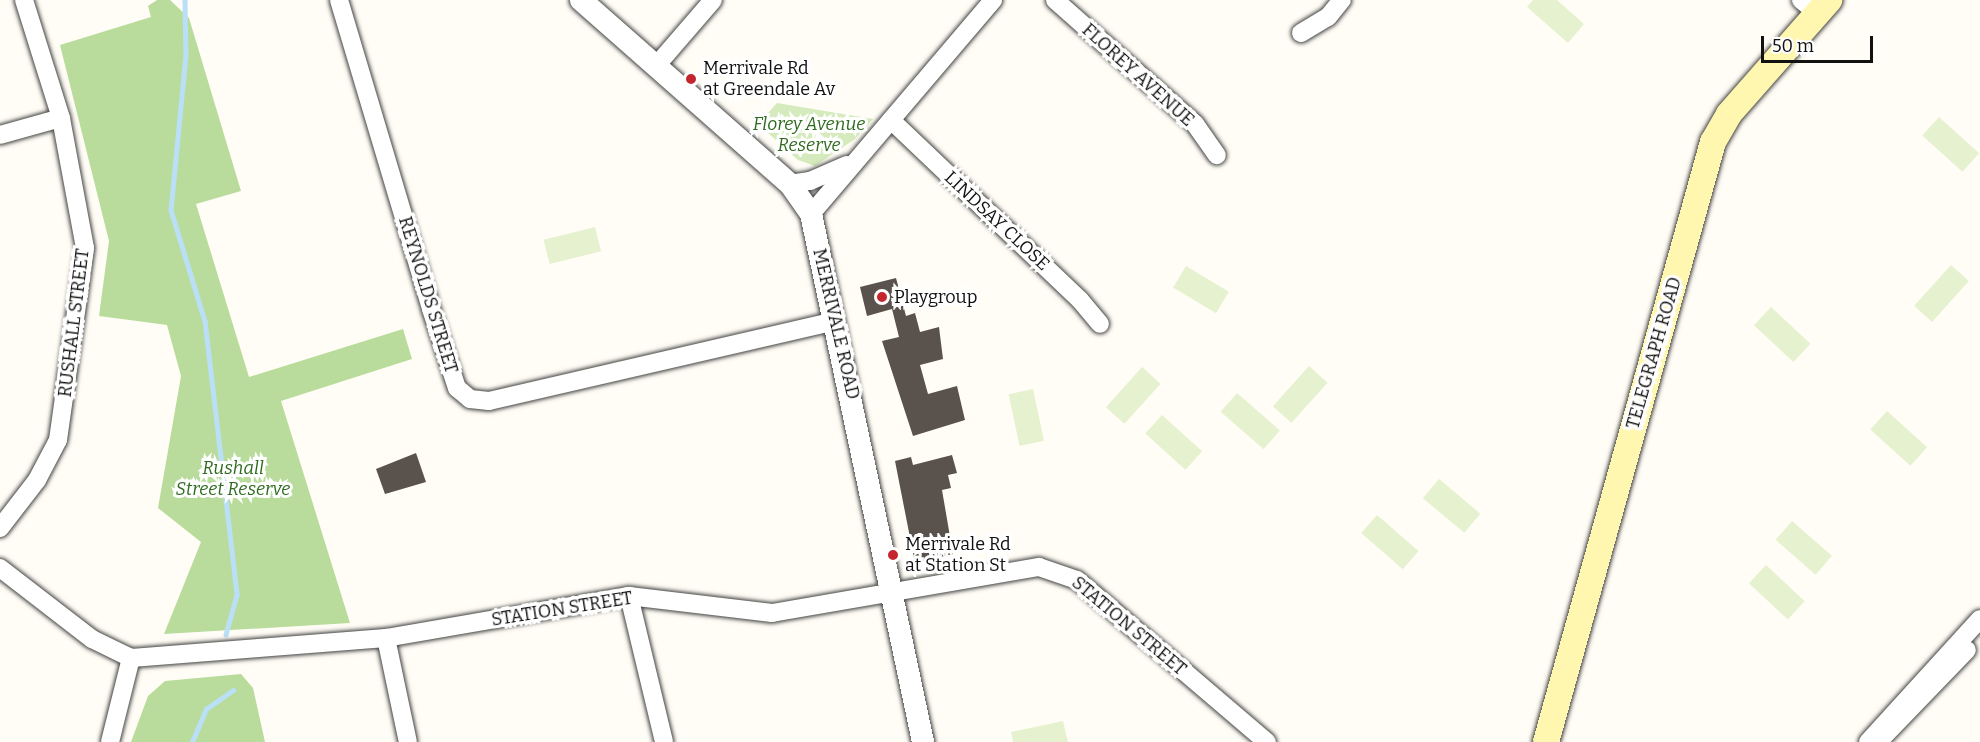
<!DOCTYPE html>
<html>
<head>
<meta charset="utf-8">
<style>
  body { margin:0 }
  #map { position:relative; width:1980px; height:742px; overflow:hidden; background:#fffdf5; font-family:Bitter,serif }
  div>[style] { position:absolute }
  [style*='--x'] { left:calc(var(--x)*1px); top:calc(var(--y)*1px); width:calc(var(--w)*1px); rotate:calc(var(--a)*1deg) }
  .green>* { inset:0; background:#d5ebbd }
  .forest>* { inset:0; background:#b9dc9c }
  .pitch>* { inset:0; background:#e6f2cf; transform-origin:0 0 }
  .stream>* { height:4.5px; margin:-2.25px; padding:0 2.25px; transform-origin:2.25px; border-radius:2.25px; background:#b9e0f7 }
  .building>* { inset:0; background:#5a524d }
  .roads { filter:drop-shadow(0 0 2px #444) drop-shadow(0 0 2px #444) }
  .minor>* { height:18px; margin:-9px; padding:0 9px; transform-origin:9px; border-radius:9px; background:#fff }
  .tertiary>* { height:22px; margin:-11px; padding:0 11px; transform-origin:11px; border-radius:11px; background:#fff }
  .secondary>* { height:26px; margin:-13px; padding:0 13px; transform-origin:13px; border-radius:13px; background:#fff6b0 }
  .dots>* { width:16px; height:16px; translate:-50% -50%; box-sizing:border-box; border:3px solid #fff; border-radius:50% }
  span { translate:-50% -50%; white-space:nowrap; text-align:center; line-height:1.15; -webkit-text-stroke:6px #fff; paint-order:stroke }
  .poi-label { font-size:18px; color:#111 }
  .left { translate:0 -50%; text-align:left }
  .street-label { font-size:18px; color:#111 }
  .park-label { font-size:18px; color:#2f6b1f; font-style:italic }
  .scale { position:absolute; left:1761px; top:36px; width:112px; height:27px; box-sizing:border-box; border:3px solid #111; border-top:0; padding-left:8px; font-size:18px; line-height:21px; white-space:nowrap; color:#111; -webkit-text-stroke:4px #fff; paint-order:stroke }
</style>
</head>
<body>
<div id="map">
  <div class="green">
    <i style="clip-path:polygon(777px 103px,873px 119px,855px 139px,815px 166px,798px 160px,758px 124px)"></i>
  </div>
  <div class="forest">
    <i style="clip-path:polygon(157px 0,170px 0,189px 18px,241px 191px,196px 204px,249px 377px,403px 329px,412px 359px,281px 401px,350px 623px,164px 634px,201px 542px,158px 508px,181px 376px,167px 325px,99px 316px,109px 241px,60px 45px,151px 17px,148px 6px)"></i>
    <i style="clip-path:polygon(241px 674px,253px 688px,265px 742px,131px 742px,148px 696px,165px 681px)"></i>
  </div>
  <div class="pitch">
    <i style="clip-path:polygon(1533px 0,1557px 0,1584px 24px,1568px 43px,1527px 7px)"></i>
    <i style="left:1939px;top:117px;width:54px;height:25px;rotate:42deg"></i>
    <i style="left:595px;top:227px;width:25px;height:53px;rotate:76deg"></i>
    <i style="left:1951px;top:265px;width:24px;height:55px;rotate:42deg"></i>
    <i style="left:1186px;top:266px;width:50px;height:25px;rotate:31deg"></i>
    <i style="left:1771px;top:307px;width:54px;height:25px;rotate:43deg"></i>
    <i style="left:1309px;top:366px;width:25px;height:54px;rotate:42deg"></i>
    <i style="left:1142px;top:367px;width:25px;height:54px;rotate:42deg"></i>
    <i style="left:1033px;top:389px;width:53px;height:25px;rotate:78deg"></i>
    <i style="left:1237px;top:393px;width:57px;height:25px;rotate:41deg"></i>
    <i style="left:1887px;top:411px;width:54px;height:25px;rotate:42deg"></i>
    <i style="left:1162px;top:415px;width:54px;height:25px;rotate:42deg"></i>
    <i style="left:1439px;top:479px;width:54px;height:25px;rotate:40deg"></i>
    <i style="left:1377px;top:515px;width:55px;height:24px;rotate:41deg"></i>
    <i style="left:1792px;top:521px;width:53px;height:25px;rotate:41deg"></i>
    <i style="left:1766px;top:565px;width:53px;height:25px;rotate:43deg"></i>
    <i style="clip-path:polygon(1063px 721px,1068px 742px,1013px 742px,1011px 732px)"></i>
  </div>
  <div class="stream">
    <i style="--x:185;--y:0;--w:55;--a:89"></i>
    <i style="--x:186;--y:55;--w:156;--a:95.5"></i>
    <i style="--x:171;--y:210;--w:116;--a:73"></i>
    <i style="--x:205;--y:321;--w:276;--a:83.3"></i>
    <i style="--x:237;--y:595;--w:41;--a:105.4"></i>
    <i style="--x:192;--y:742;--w:36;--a:-67"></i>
    <i style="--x:206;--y:709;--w:33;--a:-35"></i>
  </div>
  <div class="building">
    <i style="clip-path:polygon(896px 278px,906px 316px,915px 313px,920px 332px,939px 327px,943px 359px,920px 365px,928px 394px,957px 386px,965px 420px,913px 436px,882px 341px,899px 337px,892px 309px,867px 316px,860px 287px)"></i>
    <i style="clip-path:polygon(416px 453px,426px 482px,385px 494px,376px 469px)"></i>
    <i style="clip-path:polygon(952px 455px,957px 473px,948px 475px,951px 488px,942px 490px,953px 554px,915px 563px,895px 461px,911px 457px,913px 465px)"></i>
  </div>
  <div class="roads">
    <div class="minor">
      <i style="--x:339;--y:0;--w:322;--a:73.4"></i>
      <i style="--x:431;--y:309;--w:83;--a:71.8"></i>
      <i style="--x:457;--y:388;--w:17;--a:40"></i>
      <i style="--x:470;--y:399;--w:19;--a:6"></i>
      <i style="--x:489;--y:401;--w:355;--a:-13"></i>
      <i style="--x:1055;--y:0;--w:187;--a:41.5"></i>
      <i style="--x:1195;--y:124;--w:38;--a:55"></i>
      <i style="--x:1801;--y:0;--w:21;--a:39"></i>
      <i style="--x:1301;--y:33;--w:31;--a:-31"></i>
      <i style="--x:1328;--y:17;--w:22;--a:-51"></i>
      <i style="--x:656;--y:66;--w:87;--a:-49.2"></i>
      <i style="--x:891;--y:120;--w:261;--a:43.6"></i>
      <i style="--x:1080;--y:300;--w:31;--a:50"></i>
      <i style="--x:0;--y:135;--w:63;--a:-15.6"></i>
      <i style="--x:790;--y:184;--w:20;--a:-9"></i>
      <i style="--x:810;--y:181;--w:40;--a:-23.4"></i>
      <i style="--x:811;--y:214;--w:281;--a:-49.6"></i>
      <i style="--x:0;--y:528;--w:61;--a:-52.4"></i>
      <i style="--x:37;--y:480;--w:45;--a:-62.3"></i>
      <i style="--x:58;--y:440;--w:194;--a:-82"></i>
      <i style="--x:85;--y:248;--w:132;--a:-100.5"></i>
      <i style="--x:61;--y:118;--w:124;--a:-107.4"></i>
      <i style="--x:0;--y:568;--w:116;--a:37.7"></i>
      <i style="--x:92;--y:639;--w:43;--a:26"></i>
      <i style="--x:131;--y:658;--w:256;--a:-4.5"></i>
      <i style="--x:386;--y:638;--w:247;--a:-9.8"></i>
      <i style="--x:629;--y:596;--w:144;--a:6.8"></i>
      <i style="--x:772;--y:613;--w:271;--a:-9.8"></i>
      <i style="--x:1039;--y:567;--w:40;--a:18.9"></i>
      <i style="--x:1077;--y:580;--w:250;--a:40.5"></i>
      <i style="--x:629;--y:596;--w:150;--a:76.5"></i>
      <i style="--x:386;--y:638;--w:106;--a:78.1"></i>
      <i style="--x:1880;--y:740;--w:125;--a:-46"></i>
      <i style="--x:110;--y:742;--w:87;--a:-76"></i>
      <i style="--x:1868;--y:742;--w:166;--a:-47.7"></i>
    </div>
    <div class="tertiary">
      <i style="--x:581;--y:0;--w:278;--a:41.4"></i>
      <i style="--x:790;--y:184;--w:37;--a:55"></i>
      <i style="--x:811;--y:214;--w:540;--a:78.02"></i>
    </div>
    <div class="secondary">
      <i style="--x:1546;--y:742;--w:623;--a:-74.45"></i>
      <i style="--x:1713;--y:142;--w:32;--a:-60"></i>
      <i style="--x:1729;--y:114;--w:152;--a:-48.7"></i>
    </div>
  </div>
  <div class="dots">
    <i style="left:691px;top:79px;background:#c4262e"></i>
    <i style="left:882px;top:297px;background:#c4262e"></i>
    <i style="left:893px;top:555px;background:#c4262e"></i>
  </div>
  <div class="poi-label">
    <span class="left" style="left:703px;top:79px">Merrivale Rd<br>at Greendale Av</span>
    <span class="left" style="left:894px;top:297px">Playgroup</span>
    <span class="left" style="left:905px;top:555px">Merrivale Rd<br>at Station St</span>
  </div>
  <div class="street-label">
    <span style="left:1138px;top:75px;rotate:42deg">FLOREY AVENUE</span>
    <span style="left:997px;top:221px;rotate:43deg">LINDSAY CLOSE</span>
    <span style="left:428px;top:295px;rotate:73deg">REYNOLDS STREET</span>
    <span style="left:74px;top:323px;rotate:-83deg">RUSHALL STREET</span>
    <span style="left:836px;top:324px;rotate:77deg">MERRIVALE ROAD</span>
    <span style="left:1654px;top:353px;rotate:-74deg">TELEGRAPH ROAD</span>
    <span style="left:562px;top:609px;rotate:-9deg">STATION STREET</span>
    <span style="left:1129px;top:626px;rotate:40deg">STATION STREET</span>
  </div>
  <div class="park-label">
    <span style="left:809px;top:135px">Florey Avenue<br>Reserve</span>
    <span style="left:233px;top:479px">Rushall<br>Street Reserve</span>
  </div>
  <div class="scale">50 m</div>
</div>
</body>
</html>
